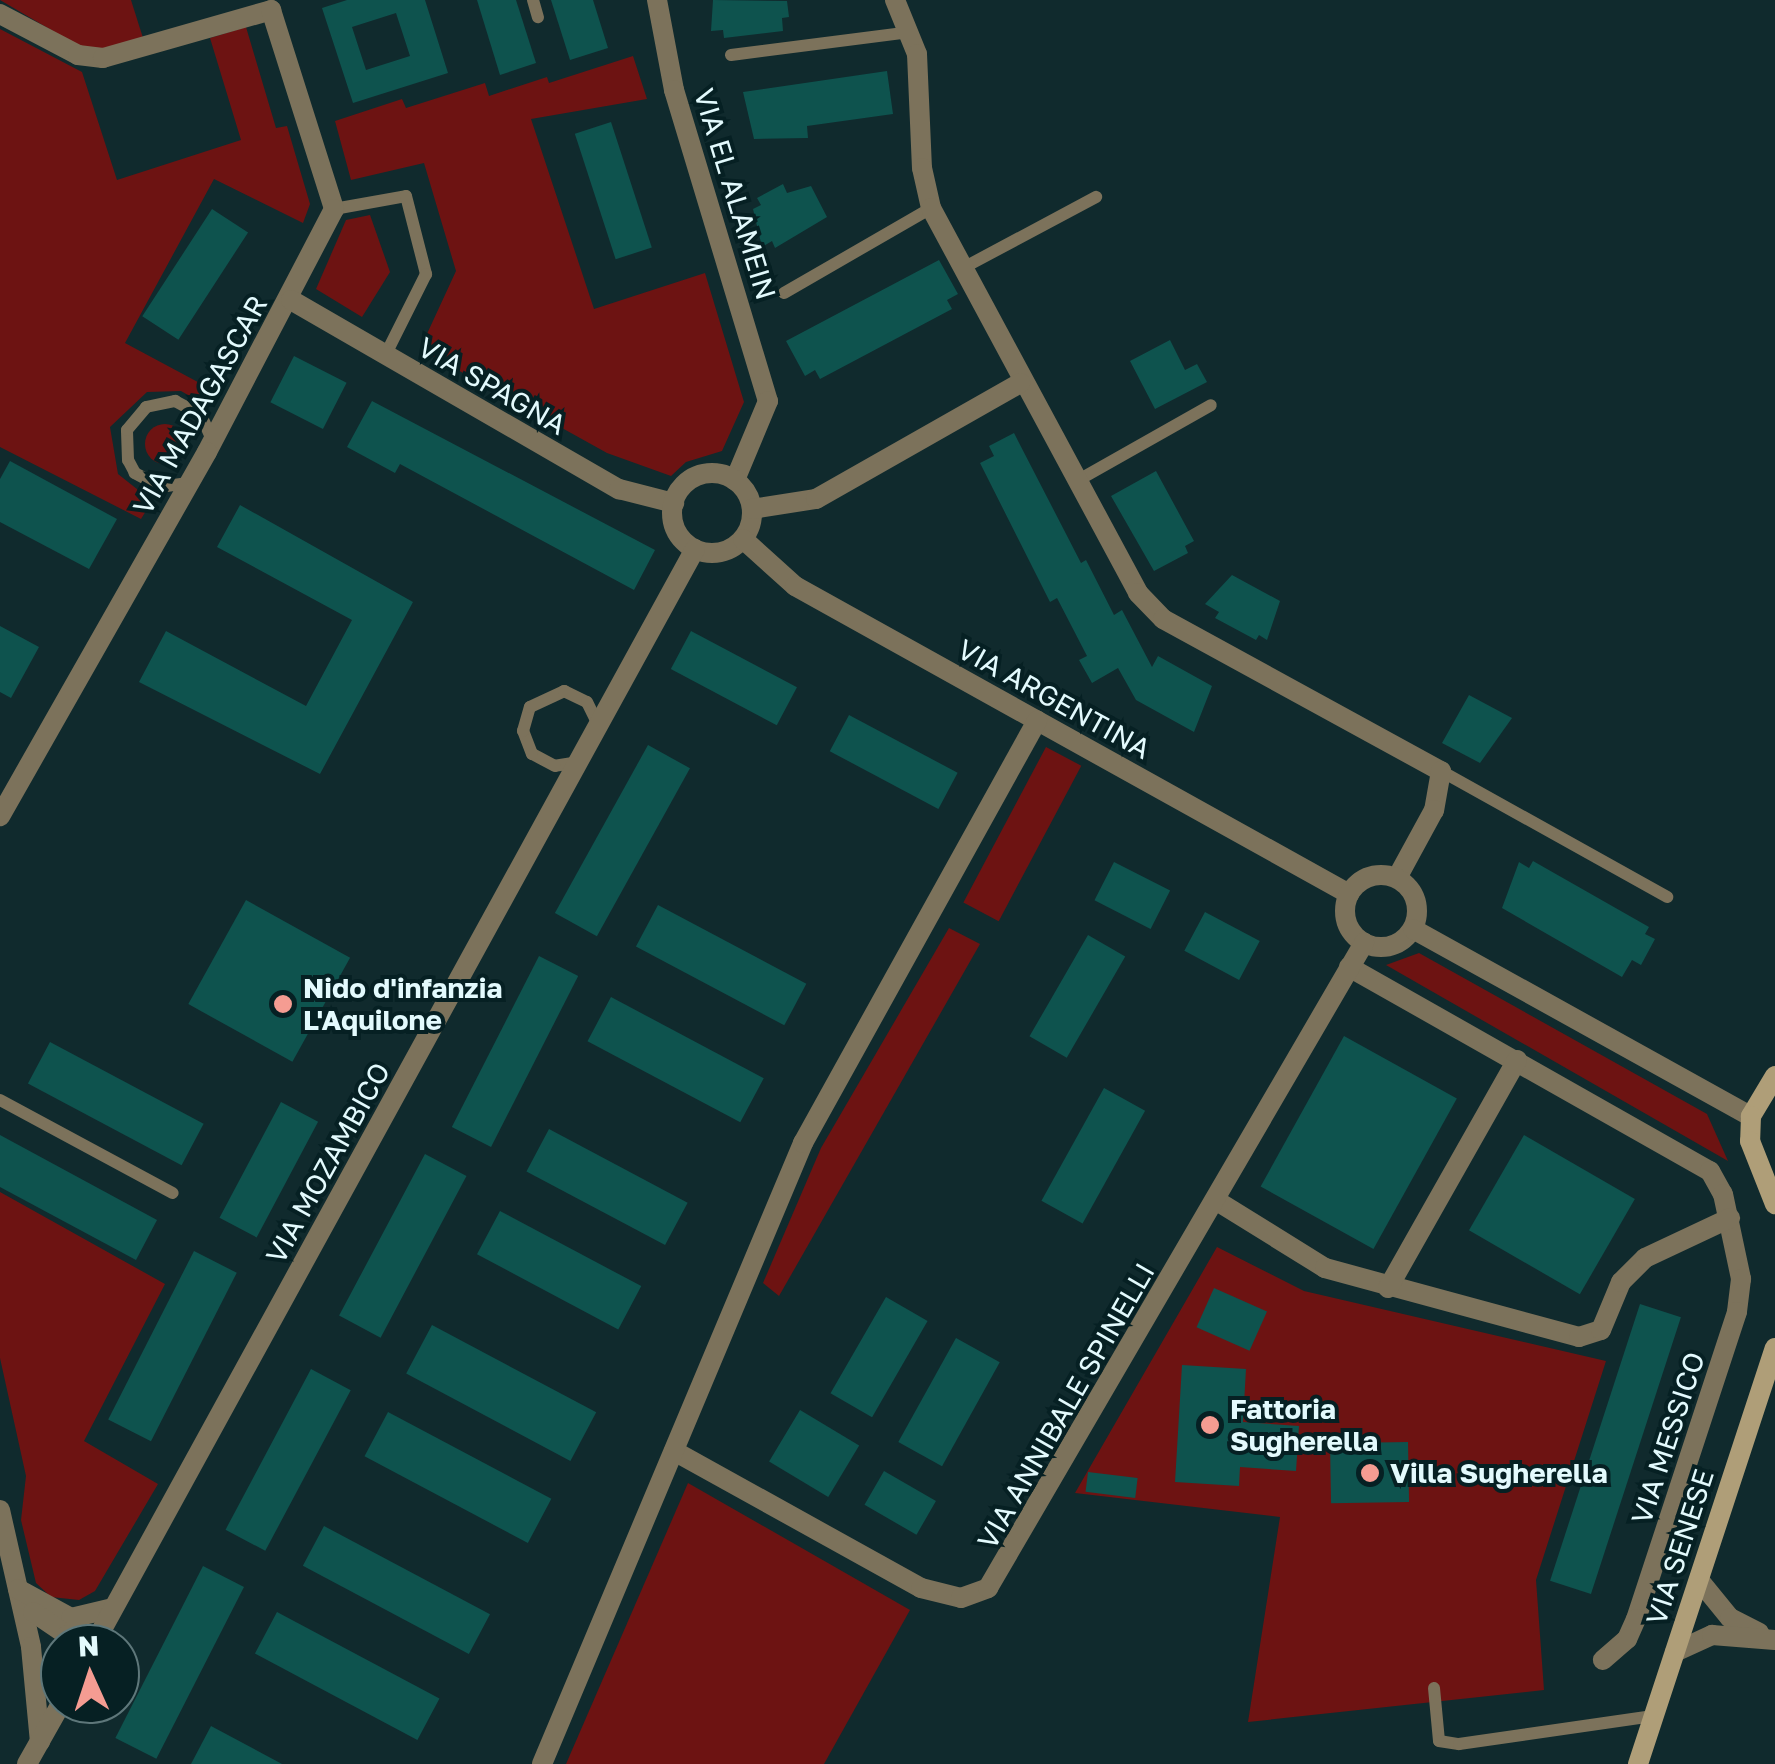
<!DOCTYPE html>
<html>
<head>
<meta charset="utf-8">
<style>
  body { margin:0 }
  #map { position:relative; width:1775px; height:1764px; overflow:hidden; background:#102a2d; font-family:"Golos Text",sans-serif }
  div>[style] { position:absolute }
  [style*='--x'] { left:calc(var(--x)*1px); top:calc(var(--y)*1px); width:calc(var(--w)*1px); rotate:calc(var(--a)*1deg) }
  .green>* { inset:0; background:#6d1312; transform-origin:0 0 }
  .round { border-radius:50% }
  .building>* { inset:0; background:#0e534e; transform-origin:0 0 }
  .service>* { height:12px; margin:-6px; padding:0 6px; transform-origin:6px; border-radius:6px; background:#7c725b }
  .minor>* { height:20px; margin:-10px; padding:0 10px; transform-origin:10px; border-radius:10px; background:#7c725b }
  .minor>.ring { margin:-10px; padding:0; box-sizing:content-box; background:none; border:20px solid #7c725b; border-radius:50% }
  .secondary>* { height:20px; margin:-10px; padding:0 10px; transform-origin:10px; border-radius:10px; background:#af9e78 }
  .dots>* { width:28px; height:28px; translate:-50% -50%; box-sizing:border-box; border:5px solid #062023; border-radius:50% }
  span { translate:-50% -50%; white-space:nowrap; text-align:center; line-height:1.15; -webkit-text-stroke:8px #062023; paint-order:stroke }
  .street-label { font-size:28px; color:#e3fafd }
  .poi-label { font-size:28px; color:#e3fafd; font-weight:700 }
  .left { translate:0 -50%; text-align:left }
  .north { position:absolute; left:40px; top:1624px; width:100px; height:100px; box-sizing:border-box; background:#062023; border:2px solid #5e777a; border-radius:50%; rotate:357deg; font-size:28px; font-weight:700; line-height:40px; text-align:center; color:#e3fafd }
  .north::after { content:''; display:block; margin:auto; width:35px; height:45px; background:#f59c92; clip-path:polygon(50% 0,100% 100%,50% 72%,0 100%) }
</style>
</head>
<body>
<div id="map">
  <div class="green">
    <i style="clip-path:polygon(0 0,131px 0,143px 38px,92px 54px)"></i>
    <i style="clip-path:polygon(246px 27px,276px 128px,287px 126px,310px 204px,303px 223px,214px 179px,125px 343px,209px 388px,200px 402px,181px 391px,147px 392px,110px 427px,118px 474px,152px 501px,141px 519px,0 447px,0 29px,82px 72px,117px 180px,241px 140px,210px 38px)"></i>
    <i style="clip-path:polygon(633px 56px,647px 99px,531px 119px,594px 309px,705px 273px,744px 402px,722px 451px,686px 462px,671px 476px,607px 453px,420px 349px,456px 271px,424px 163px,351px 180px,335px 121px,402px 99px,406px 108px,485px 83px,489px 96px,547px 77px,549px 83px)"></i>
    <i style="clip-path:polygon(370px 215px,390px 272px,362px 317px,316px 289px,346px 220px)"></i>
    <i class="round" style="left:145px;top:424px;width:40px;height:40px"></i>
    <i style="left:1046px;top:747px;width:40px;height:176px;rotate:28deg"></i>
    <i style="clip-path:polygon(949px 928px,980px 944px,779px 1296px,763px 1283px,821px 1148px)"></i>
    <i style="clip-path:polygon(1419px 953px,1707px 1114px,1728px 1161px,1386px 965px)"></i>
    <i style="clip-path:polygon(0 1192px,165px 1284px,84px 1441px,158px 1484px,95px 1591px,79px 1600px,51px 1597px,36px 1583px,21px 1520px,26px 1476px,0 1358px)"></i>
    <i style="clip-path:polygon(1217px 1247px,1304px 1291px,1606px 1361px,1536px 1580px,1544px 1690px,1248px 1722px,1280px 1517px,1075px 1493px)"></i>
    <i style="clip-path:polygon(688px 1483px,910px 1610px,824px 1764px,566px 1764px)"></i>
  </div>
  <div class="building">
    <i style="clip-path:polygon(evenodd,347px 0,425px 0,448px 73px,353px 103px,322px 8px,347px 0,396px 13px,410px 56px,366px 70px,352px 27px,396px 13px)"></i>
    <i style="clip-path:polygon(477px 0,516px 0,536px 63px,500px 75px)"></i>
    <i style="clip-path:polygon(551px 0,593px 0,608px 48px,570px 60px)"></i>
    <i style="clip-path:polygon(713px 0,787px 1px,789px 17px,782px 18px,783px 31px,724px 38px,723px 30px,711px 31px)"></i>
    <i style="clip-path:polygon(887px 71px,893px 114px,807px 126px,808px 138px,754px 139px,743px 92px)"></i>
    <i style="left:611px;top:122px;width:132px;height:38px;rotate:72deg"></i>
    <i style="clip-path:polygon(783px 184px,787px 193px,811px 186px,827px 217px,775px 248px,772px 241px,762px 247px,753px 209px,761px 205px,757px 198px)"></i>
    <i style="left:212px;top:209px;width:43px;height:128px;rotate:33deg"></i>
    <i style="clip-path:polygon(939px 260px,958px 294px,947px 300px,952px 309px,820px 379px,815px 370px,805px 376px,786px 341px)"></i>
    <i style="clip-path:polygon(1170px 340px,1185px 370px,1197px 364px,1207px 382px,1155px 409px,1130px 361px)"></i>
    <i style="left:294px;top:356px;width:59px;height:52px;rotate:27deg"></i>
    <i style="clip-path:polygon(372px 401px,655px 550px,634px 590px,400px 464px,395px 473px,347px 447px)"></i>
    <i style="clip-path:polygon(1014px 433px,1081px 563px,1086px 560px,1114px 615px,1122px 610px,1152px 667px,1158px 656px,1212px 686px,1194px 732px,1136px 700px,1118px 668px,1092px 683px,1079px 660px,1087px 656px,1057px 598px,1050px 602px,980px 463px,994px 456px,989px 446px)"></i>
    <i style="clip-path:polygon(10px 461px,117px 519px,89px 569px,0 522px,0 479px)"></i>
    <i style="clip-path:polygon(1156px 471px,1194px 541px,1185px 546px,1188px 553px,1154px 571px,1111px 496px)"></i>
    <i style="clip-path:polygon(240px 505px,413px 602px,320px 774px,139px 682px,166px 631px,306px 706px,352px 620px,217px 547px)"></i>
    <i style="clip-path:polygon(1232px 575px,1280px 601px,1267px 640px,1259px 635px,1256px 640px,1215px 618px,1219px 612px,1205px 604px)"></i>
    <i style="clip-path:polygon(0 626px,39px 647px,11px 698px,0 692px)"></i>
    <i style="left:691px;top:631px;width:120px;height:43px;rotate:28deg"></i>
    <i style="clip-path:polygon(1469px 695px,1512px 718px,1480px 763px,1442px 743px)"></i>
    <i style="left:849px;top:715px;width:123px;height:41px;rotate:28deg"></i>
    <i style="left:648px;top:745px;width:48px;height:192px;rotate:29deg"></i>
    <i style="clip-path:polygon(1533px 861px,1649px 927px,1645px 934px,1655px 939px,1641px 965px,1632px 960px,1622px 977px,1502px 908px,1519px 862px,1529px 868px)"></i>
    <i style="left:1114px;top:862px;width:63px;height:43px;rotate:27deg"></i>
    <i style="left:246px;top:900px;width:119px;height:119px;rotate:29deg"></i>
    <i style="left:658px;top:905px;width:168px;height:47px;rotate:28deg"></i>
    <i style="left:1205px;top:912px;width:62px;height:44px;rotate:28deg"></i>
    <i style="left:1088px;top:935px;width:43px;height:117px;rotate:30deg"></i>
    <i style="left:539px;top:956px;width:44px;height:192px;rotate:27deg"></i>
    <i style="left:611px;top:997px;width:173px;height:50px;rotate:28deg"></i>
    <i style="left:1344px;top:1036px;width:129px;height:172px;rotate:29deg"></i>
    <i style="left:50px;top:1042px;width:174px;height:47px;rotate:28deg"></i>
    <i style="left:1104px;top:1088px;width:47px;height:129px;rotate:29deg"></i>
    <i style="left:281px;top:1102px;width:42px;height:131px;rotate:28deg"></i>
    <i style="left:549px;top:1129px;width:157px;height:48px;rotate:28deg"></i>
    <i style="clip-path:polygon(0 1135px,157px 1220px,136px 1260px,0 1187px)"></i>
    <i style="left:1524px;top:1135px;width:128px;height:110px;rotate:30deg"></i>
    <i style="left:425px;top:1154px;width:47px;height:183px;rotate:28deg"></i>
    <i style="left:500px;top:1211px;width:160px;height:49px;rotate:28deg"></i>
    <i style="left:194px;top:1251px;width:48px;height:189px;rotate:27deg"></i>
    <i style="left:1214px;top:1288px;width:58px;height:43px;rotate:24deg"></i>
    <i style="left:886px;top:1297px;width:48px;height:111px;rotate:30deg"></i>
    <i style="left:1640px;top:1304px;width:43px;height:291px;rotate:18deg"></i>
    <i style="left:432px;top:1325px;width:186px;height:55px;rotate:28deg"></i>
    <i style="left:956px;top:1338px;width:50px;height:119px;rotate:29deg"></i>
    <i style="clip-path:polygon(1182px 1365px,1246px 1369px,1243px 1422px,1299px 1426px,1296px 1471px,1240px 1467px,1239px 1486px,1175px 1482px)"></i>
    <i style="left:311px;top:1369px;width:45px;height:182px;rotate:28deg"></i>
    <i style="left:800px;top:1410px;width:69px;height:60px;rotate:31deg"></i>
    <i style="left:388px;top:1412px;width:185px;height:50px;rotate:28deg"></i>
    <i style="left:1408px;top:1442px;width:60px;height:78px;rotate:89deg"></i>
    <i style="left:884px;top:1471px;width:60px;height:39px;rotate:30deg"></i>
    <i style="left:1088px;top:1472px;width:50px;height:20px;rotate:7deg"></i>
    <i style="left:324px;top:1526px;width:188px;height:45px;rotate:28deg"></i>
    <i style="left:203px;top:1566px;width:46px;height:193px;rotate:27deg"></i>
    <i style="left:277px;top:1612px;width:184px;height:47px;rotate:28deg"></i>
    <i style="clip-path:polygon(211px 1726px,282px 1764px,191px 1764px)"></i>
  </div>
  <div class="service">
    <i style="--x:533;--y:0;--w:18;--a:74"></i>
    <i style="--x:731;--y:55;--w:180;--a:-7.3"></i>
    <i style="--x:334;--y:209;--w:73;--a:-10.2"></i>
    <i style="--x:406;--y:196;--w:81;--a:75.6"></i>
    <i style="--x:426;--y:274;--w:92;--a:116.6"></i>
    <i style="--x:963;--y:268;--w:151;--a:-28.1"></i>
    <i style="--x:784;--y:293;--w:170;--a:-30"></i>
    <i style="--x:1075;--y:482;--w:156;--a:-29.5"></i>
    <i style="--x:188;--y:483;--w:27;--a:172"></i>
    <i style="--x:161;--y:487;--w:30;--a:-152"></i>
    <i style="--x:135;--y:473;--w:15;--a:-118"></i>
    <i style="--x:128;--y:460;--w:30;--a:-92"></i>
    <i style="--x:127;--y:430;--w:30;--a:-50"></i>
    <i style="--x:146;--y:407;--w:30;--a:-12"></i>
    <i style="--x:175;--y:401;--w:30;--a:28"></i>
    <i style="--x:201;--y:415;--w:27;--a:66"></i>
    <i style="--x:579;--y:762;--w:24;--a:171"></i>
    <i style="--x:555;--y:766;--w:26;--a:-152"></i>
    <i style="--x:532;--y:754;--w:25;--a:-111"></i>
    <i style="--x:523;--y:731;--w:25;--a:-74"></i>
    <i style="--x:530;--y:707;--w:38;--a:-25"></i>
    <i style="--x:564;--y:691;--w:25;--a:26"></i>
    <i style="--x:587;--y:702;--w:25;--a:64"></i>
    <i style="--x:1441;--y:771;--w:259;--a:29.1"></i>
    <i style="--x:0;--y:1100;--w:196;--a:28.3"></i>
    <i style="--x:1434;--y:1688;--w:53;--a:84.6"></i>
    <i style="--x:1439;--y:1741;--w:20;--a:9"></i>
    <i style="--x:1459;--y:1744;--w:196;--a:-8.2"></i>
  </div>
  <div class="minor">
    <i style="--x:657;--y:0;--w:92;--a:79.3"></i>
    <i style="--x:674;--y:90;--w:325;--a:73.2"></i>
    <i style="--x:768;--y:401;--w:86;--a:112.7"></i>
    <i style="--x:895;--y:0;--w:58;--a:67.8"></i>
    <i style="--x:917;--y:54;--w:114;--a:87.5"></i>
    <i style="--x:922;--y:168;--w:41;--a:77.3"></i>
    <i style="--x:931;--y:208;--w:437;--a:61.7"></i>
    <i style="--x:1138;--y:593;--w:36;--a:46"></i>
    <i style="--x:1163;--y:619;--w:317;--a:28.7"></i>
    <i style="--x:1441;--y:771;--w:40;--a:100"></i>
    <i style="--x:1434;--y:810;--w:77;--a:118.6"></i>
    <i style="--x:0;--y:14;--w:88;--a:27.7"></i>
    <i style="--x:78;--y:55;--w:25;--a:7"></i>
    <i style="--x:103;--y:58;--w:175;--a:-15.9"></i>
    <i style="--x:271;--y:10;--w:209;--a:72.4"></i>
    <i style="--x:334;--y:209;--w:274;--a:117.6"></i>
    <i style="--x:207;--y:452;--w:419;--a:119.6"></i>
    <i style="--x:291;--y:300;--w:379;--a:30"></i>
    <i style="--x:619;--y:489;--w:57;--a:14.3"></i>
    <i class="ring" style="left:672px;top:473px;width:60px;height:60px"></i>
    <i style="--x:752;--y:509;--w:65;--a:-8.9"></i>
    <i style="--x:816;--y:499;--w:235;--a:-29.6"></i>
    <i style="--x:743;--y:539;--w:70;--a:42.1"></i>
    <i style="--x:795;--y:586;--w:634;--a:29.07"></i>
    <i class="ring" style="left:1345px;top:875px;width:52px;height:52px"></i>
    <i style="--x:1413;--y:929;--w:386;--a:29"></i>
    <i style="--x:1349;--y:967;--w:415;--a:29.5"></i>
    <i style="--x:1710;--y:1171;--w:26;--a:61"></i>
    <i style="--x:1723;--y:1194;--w:87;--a:78"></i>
    <i style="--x:1741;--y:1279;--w:33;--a:97"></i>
    <i style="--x:1737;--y:1312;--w:323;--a:108.2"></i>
    <i style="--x:1636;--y:1619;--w:22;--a:114"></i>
    <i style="--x:1627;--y:1639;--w:32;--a:139"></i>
    <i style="--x:1217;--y:1201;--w:127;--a:31.8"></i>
    <i style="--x:1325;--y:1268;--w:263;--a:15.2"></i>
    <i style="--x:1579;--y:1337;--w:23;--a:-18"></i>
    <i style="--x:1601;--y:1330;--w:52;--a:-67.4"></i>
    <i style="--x:1621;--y:1282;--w:34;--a:-45"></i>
    <i style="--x:1645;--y:1258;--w:94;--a:-25.2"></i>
    <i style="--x:1388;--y:1288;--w:262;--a:-60.5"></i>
    <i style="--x:674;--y:1451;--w:282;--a:29"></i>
    <i style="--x:921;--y:1588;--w:41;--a:14"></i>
    <i style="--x:961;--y:1598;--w:29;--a:-20"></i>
    <i style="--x:988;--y:1588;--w:747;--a:-59.76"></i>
    <i style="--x:0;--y:1510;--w:140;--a:77.2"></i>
    <i style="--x:31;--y:1647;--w:95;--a:84.6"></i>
    <i style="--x:1699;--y:1580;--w:49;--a:50.8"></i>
    <i style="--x:1730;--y:1618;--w:33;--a:27"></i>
    <i style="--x:18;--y:1589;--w:60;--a:28.7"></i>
    <i style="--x:71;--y:1618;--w:43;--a:-13.4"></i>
    <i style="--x:33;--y:1612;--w:41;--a:34.1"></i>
    <i style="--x:67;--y:1635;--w:32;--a:0"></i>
    <i style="--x:94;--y:1644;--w:1249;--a:-61.24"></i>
    <i style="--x:1675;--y:1652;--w:41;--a:-24.7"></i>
    <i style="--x:1712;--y:1635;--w:63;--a:4.5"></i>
    <i style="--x:27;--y:1764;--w:69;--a:-60.5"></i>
    <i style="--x:542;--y:1764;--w:674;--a:-67.2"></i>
    <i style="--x:803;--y:1143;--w:483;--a:-61"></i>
  </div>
  <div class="secondary">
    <i style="--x:1775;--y:1076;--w:47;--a:121"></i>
    <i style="--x:1751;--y:1116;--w:25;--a:92"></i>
    <i style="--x:1750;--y:1141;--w:68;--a:68.4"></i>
    <i style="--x:1638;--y:1764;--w:438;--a:-71.8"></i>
  </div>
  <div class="dots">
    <i style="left:283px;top:1004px;background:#f59c92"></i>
    <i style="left:1210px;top:1425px;background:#f59c92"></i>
    <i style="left:1370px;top:1473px;background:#f59c92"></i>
  </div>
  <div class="street-label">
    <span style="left:735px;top:194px;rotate:73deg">VIA EL ALAMEIN</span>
    <span style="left:492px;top:386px;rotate:30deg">VIA SPAGNA</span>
    <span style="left:200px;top:405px;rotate:-61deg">VIA MADAGASCAR</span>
    <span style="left:1054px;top:699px;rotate:29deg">VIA ARGENTINA</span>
    <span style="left:328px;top:1163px;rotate:-61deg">VIA MOZAMBICO</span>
    <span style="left:1066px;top:1406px;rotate:-60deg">VIA ANNIBALE SPINELLI</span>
    <span style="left:1668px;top:1438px;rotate:-72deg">VIA MESSICO</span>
    <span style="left:1680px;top:1547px;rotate:-72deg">VIA SENESE</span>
  </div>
  <div class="poi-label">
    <span class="left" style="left:303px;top:1004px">Nido d'infanzia<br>L'Aquilone</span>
    <span class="left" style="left:1230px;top:1425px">Fattoria<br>Sugherella</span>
    <span class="left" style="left:1390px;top:1473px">Villa Sugherella</span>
  </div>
  <div class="north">N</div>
</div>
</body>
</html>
